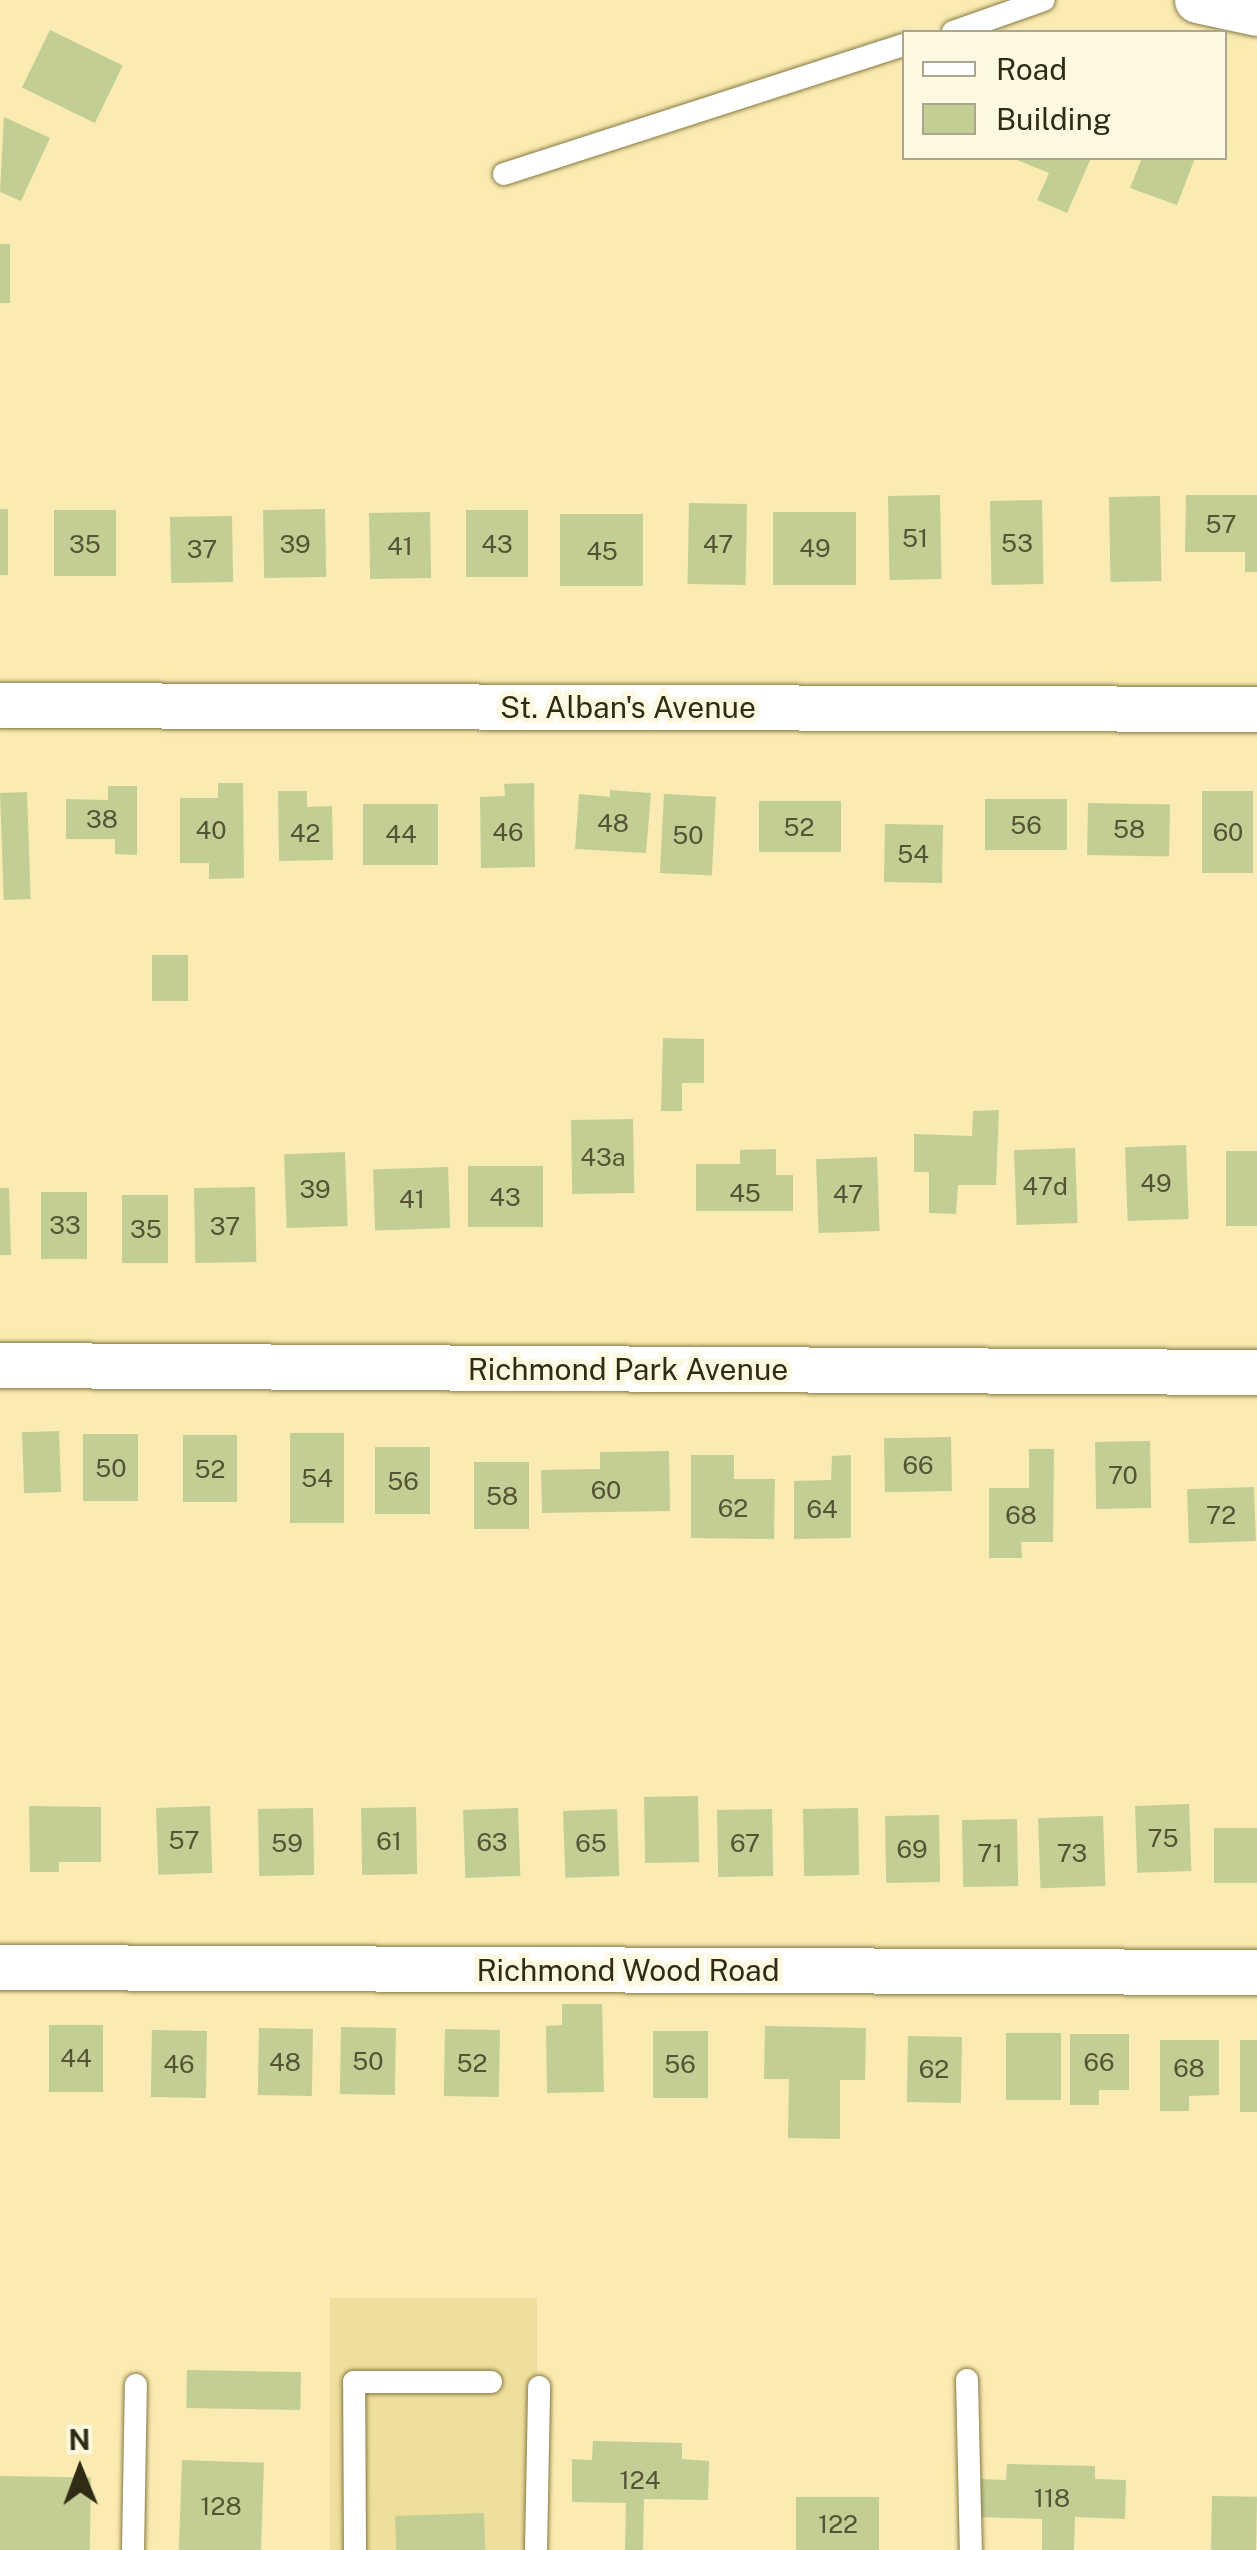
<!DOCTYPE html>
<html>
<head>
<meta charset="utf-8">
<style>
  body { margin:0 }
  #map { position:relative; width:1257px; height:2550px; overflow:hidden; background:#f9ebb1; font-family:"Public Sans",sans-serif }
  div>[style] { position:absolute }
  [style*='--x'] { left:calc(var(--x)*1px); top:calc(var(--y)*1px); width:calc(var(--w)*1px); rotate:calc(var(--a)*1deg) }
  .built>* { inset:0; background:#efdf9d; transform-origin:0 0 }
  .building>* { inset:0; background:#c3ce95; transform-origin:0 0 }
  .roads { filter:drop-shadow(0 0 2px #867943) drop-shadow(0 0 2px #867943) }
  .service>* { height:22px; margin:-11px; padding:0 11px; transform-origin:11px; border-radius:11px; background:#fff }
  .minor>* { height:45px; margin:-22.5px; padding:0 22.5px; transform-origin:22.5px; border-radius:22.5px; background:#fff }
  span { translate:-50% -50%; white-space:nowrap; text-align:center; line-height:1.15; -webkit-text-stroke:10px #fdf8e1; paint-order:stroke }
  .number-label { font-size:25px; color:#555434 }
  .number-label span { -webkit-text-stroke-width:0 }
  .street-label { font-size:30px; color:#302b14 }
  .legend { position:absolute; left:902px; top:30px; width:325px; height:130px; box-sizing:border-box; background:#fdf8e1; border:2px solid #aba68f; margin:0; padding:12px 18px; list-style:none; font-size:30px; color:#302b14 }
  .legend li { display:flex; align-items:center; gap:20px; height:50px }
  .legend b { width:50px; border:2px solid #aba68f }
  .north { position:absolute; left:30px; top:2420px; width:100px; height:100px; -webkit-text-stroke:8px #fdf8e1; paint-order:stroke; rotate:359deg; font-size:28px; font-weight:700; line-height:40px; text-align:center; color:#302b14 }
  .north::after { content:''; display:block; margin:auto; width:35px; height:45px; background:#302b14; clip-path:polygon(50% 0,100% 100%,50% 72%,0 100%) }
</style>
</head>
<body>
<div id="map">
  <div class="built">
    <i style="left:330px;top:2298px;width:207px;height:252px"></i>
  </div>
  <div class="building">
    <i style="left:50px;top:30px;width:81px;height:64px;rotate:26deg"></i>
    <i style="clip-path:polygon(4px 117px,50px 138px,21px 201px,0 192px)"></i>
    <i style="clip-path:polygon(1012px 158px,1091px 158px,1067px 213px,1037px 200px,1049px 173px)"></i>
    <i style="clip-path:polygon(1142px 158px,1195px 158px,1177px 205px,1130px 188px)"></i>
    <i style="left:0;top:244px;width:10px;height:59px"></i>
    <i style="left:940px;top:495px;width:84px;height:52px;rotate:89deg"></i>
    <i style="clip-path:polygon(1186px 495px,1257px 495px,1257px 572px,1245px 572px,1245px 552px,1185px 552px)"></i>
    <i style="left:1160px;top:496px;width:85px;height:51px;rotate:89deg"></i>
    <i style="left:1042px;top:500px;width:84px;height:52px;rotate:89deg"></i>
    <i style="left:689px;top:503px;width:58px;height:81px;rotate:1deg"></i>
    <i style="left:0;top:509px;width:8px;height:66px"></i>
    <i style="left:325px;top:509px;width:68px;height:62px;rotate:89deg"></i>
    <i style="left:116px;top:510px;width:66px;height:62px;rotate:90deg"></i>
    <i style="left:528px;top:510px;width:67px;height:62px;rotate:90deg"></i>
    <i style="left:430px;top:512px;width:66px;height:61px;rotate:89deg"></i>
    <i style="left:773px;top:512px;width:83px;height:73px"></i>
    <i style="left:643px;top:514px;width:72px;height:83px;rotate:90deg"></i>
    <i style="left:232px;top:516px;width:66px;height:62px;rotate:89deg"></i>
    <i style="clip-path:polygon(218px 783px,243px 783px,244px 878px,209px 879px,209px 863px,180px 863px,180px 798px,218px 798px)"></i>
    <i style="clip-path:polygon(534px 783px,535px 867px,481px 868px,480px 797px,505px 796px,504px 784px)"></i>
    <i style="clip-path:polygon(108px 786px,137px 786px,137px 855px,115px 854px,115px 839px,66px 839px,66px 799px,108px 800px)"></i>
    <i style="clip-path:polygon(610px 790px,651px 793px,646px 853px,575px 849px,579px 794px,610px 797px)"></i>
    <i style="clip-path:polygon(278px 791px,307px 791px,307px 807px,332px 806px,333px 860px,279px 861px)"></i>
    <i style="left:1202px;top:791px;width:51px;height:82px"></i>
    <i style="left:27px;top:792px;width:107px;height:27px;rotate:88deg"></i>
    <i style="left:664px;top:794px;width:52px;height:79px;rotate:3deg"></i>
    <i style="left:985px;top:799px;width:82px;height:51px"></i>
    <i style="left:759px;top:801px;width:82px;height:51px"></i>
    <i style="left:1088px;top:803px;width:82px;height:52px;rotate:1deg"></i>
    <i style="left:363px;top:804px;width:75px;height:61px"></i>
    <i style="left:885px;top:824px;width:58px;height:58px;rotate:1deg"></i>
    <i style="left:152px;top:955px;width:36px;height:46px"></i>
    <i style="clip-path:polygon(663px 1038px,704px 1039px,704px 1083px,682px 1083px,682px 1111px,661px 1111px)"></i>
    <i style="clip-path:polygon(999px 1110px,996px 1185px,958px 1185px,956px 1214px,929px 1213px,929px 1172px,914px 1172px,914px 1134px,972px 1136px,973px 1111px)"></i>
    <i style="left:633px;top:1119px;width:74px;height:62px;rotate:89deg"></i>
    <i style="left:1186px;top:1145px;width:74px;height:61px;rotate:88deg"></i>
    <i style="left:1075px;top:1148px;width:75px;height:61px;rotate:88deg"></i>
    <i style="clip-path:polygon(776px 1149px,776px 1175px,793px 1175px,793px 1211px,696px 1211px,696px 1164px,740px 1164px,740px 1150px)"></i>
    <i style="left:1226px;top:1151px;width:31px;height:75px"></i>
    <i style="left:345px;top:1152px;width:74px;height:61px;rotate:88deg"></i>
    <i style="left:877px;top:1157px;width:74px;height:61px;rotate:88deg"></i>
    <i style="left:468px;top:1166px;width:75px;height:61px"></i>
    <i style="left:448px;top:1167px;width:61px;height:75px;rotate:88deg"></i>
    <i style="left:255px;top:1187px;width:75px;height:61px;rotate:89deg"></i>
    <i style="clip-path:polygon(0 1188px,9px 1188px,11px 1255px,0 1255px)"></i>
    <i style="left:41px;top:1192px;width:46px;height:67px"></i>
    <i style="left:122px;top:1195px;width:46px;height:68px"></i>
    <i style="left:59px;top:1431px;width:61px;height:37px;rotate:88deg"></i>
    <i style="left:290px;top:1433px;width:54px;height:90px"></i>
    <i style="left:138px;top:1434px;width:67px;height:55px;rotate:90deg"></i>
    <i style="left:183px;top:1435px;width:54px;height:67px"></i>
    <i style="left:951px;top:1437px;width:54px;height:67px;rotate:89deg"></i>
    <i style="left:1150px;top:1441px;width:67px;height:55px;rotate:89deg"></i>
    <i style="left:375px;top:1447px;width:55px;height:67px"></i>
    <i style="clip-path:polygon(1029px 1449px,1054px 1449px,1053px 1542px,1021px 1542px,1022px 1558px,989px 1558px,989px 1488px,1029px 1488px)"></i>
    <i style="clip-path:polygon(669px 1451px,670px 1511px,542px 1513px,541px 1470px,600px 1469px,600px 1452px)"></i>
    <i style="clip-path:polygon(691px 1455px,734px 1455px,734px 1479px,775px 1479px,774px 1539px,691px 1538px)"></i>
    <i style="clip-path:polygon(851px 1455px,851px 1538px,794px 1539px,794px 1481px,831px 1480px,832px 1456px)"></i>
    <i style="left:529px;top:1462px;width:67px;height:55px;rotate:90deg"></i>
    <i style="left:1254px;top:1487px;width:54px;height:67px;rotate:88deg"></i>
    <i style="left:698px;top:1796px;width:66px;height:54px;rotate:89deg"></i>
    <i style="left:1189px;top:1804px;width:67px;height:54px;rotate:88deg"></i>
    <i style="clip-path:polygon(29px 1806px,101px 1807px,101px 1862px,59px 1862px,59px 1872px,30px 1872px)"></i>
    <i style="left:210px;top:1806px;width:67px;height:54px;rotate:88deg"></i>
    <i style="left:416px;top:1807px;width:67px;height:55px;rotate:89deg"></i>
    <i style="left:313px;top:1808px;width:67px;height:55px;rotate:89deg"></i>
    <i style="left:518px;top:1808px;width:68px;height:55px;rotate:88deg"></i>
    <i style="left:858px;top:1808px;width:67px;height:55px;rotate:89deg"></i>
    <i style="left:617px;top:1809px;width:67px;height:54px;rotate:88deg"></i>
    <i style="left:772px;top:1809px;width:67px;height:55px;rotate:89deg"></i>
    <i style="left:939px;top:1815px;width:67px;height:54px;rotate:89deg"></i>
    <i style="left:1103px;top:1816px;width:70px;height:65px;rotate:88deg"></i>
    <i style="left:1017px;top:1819px;width:67px;height:55px;rotate:89deg"></i>
    <i style="left:1257px;top:1828px;width:55px;height:43px;rotate:90deg"></i>
    <i style="clip-path:polygon(562px 2004px,602px 2004px,604px 2092px,547px 2093px,546px 2026px,562px 2025px)"></i>
    <i style="left:49px;top:2025px;width:54px;height:67px"></i>
    <i style="clip-path:polygon(765px 2026px,866px 2028px,865px 2080px,840px 2080px,840px 2139px,788px 2138px,789px 2079px,764px 2079px)"></i>
    <i style="left:341px;top:2027px;width:55px;height:67px;rotate:1deg"></i>
    <i style="left:259px;top:2028px;width:54px;height:67px;rotate:1deg"></i>
    <i style="left:445px;top:2029px;width:55px;height:67px;rotate:1deg"></i>
    <i style="left:152px;top:2030px;width:55px;height:67px;rotate:1deg"></i>
    <i style="left:653px;top:2031px;width:55px;height:67px"></i>
    <i style="left:1006px;top:2033px;width:55px;height:67px"></i>
    <i style="clip-path:polygon(1070px 2034px,1129px 2034px,1129px 2090px,1099px 2090px,1099px 2105px,1070px 2105px)"></i>
    <i style="left:908px;top:2036px;width:54px;height:66px;rotate:1deg"></i>
    <i style="clip-path:polygon(1160px 2040px,1219px 2040px,1219px 2095px,1189px 2096px,1189px 2111px,1160px 2111px)"></i>
    <i style="left:1240px;top:2040px;width:17px;height:72px"></i>
    <i style="left:187px;top:2370px;width:114px;height:38px;rotate:1deg"></i>
    <i style="clip-path:polygon(593px 2441px,682px 2443px,682px 2459px,709px 2461px,708px 2500px,644px 2499px,643px 2550px,625px 2550px,626px 2503px,572px 2502px,572px 2459px,592px 2460px)"></i>
    <i style="left:182px;top:2460px;width:82px;height:90px;rotate:2deg"></i>
    <i style="clip-path:polygon(1007px 2464px,1095px 2466px,1095px 2479px,1126px 2480px,1125px 2519px,1075px 2517px,1074px 2550px,1042px 2550px,1042px 2519px,979px 2517px,979px 2479px,1006px 2480px)"></i>
    <i style="left:0;top:2476px;width:91px;height:74px;rotate:1deg"></i>
    <i style="left:1212px;top:2496px;width:45px;height:54px;rotate:1deg"></i>
    <i style="left:796px;top:2497px;width:83px;height:53px"></i>
    <i style="left:484px;top:2513px;width:37px;height:89px;rotate:88deg"></i>
  </div>
  <div class="roads">
    <div class="service">
      <i style="--x:953;--y:32;--w:96;--a:-19.4"></i>
      <i style="--x:504;--y:174;--w:420;--a:-17.9"></i>
      <i style="--x:967;--y:2380;--w:170;--a:88.7"></i>
      <i style="--x:133;--y:2550;--w:165;--a:-89"></i>
      <i style="--x:355;--y:2550;--w:168;--a:-90.3"></i>
      <i style="--x:354;--y:2382;--w:137;--a:0"></i>
      <i style="--x:536;--y:2550;--w:163;--a:-88.9"></i>
    </div>
    <div class="minor">
      <i style="--x:1197;--y:0;--w:61;--a:12.2"></i>
      <i style="--x:0;--y:705;--w:1257;--a:0.18"></i>
      <i style="--x:0;--y:1365;--w:1257;--a:0.32"></i>
      <i style="--x:0;--y:1967;--w:1257;--a:0.23"></i>
    </div>
  </div>
  <div class="number-label">
    <span style="left:1221px;top:524px">57</span>
    <span style="left:915px;top:538px">51</span>
    <span style="left:1017px;top:543px">53</span>
    <span style="left:85px;top:544px">35</span>
    <span style="left:295px;top:544px">39</span>
    <span style="left:497px;top:544px">43</span>
    <span style="left:718px;top:544px">47</span>
    <span style="left:400px;top:546px">41</span>
    <span style="left:815px;top:548px">49</span>
    <span style="left:202px;top:549px">37</span>
    <span style="left:602px;top:551px">45</span>
    <span style="left:102px;top:819px">38</span>
    <span style="left:613px;top:823px">48</span>
    <span style="left:1026px;top:825px">56</span>
    <span style="left:799px;top:827px">52</span>
    <span style="left:1129px;top:829px">58</span>
    <span style="left:211px;top:830px">40</span>
    <span style="left:508px;top:832px">46</span>
    <span style="left:1228px;top:832px">60</span>
    <span style="left:305px;top:833px">42</span>
    <span style="left:401px;top:834px">44</span>
    <span style="left:688px;top:835px">50</span>
    <span style="left:913px;top:854px">54</span>
    <span style="left:603px;top:1157px">43a</span>
    <span style="left:1156px;top:1183px">49</span>
    <span style="left:1045px;top:1186px">47d</span>
    <span style="left:315px;top:1189px">39</span>
    <span style="left:745px;top:1193px">45</span>
    <span style="left:848px;top:1194px">47</span>
    <span style="left:505px;top:1197px">43</span>
    <span style="left:412px;top:1199px">41</span>
    <span style="left:65px;top:1225px">33</span>
    <span style="left:225px;top:1226px">37</span>
    <span style="left:146px;top:1229px">35</span>
    <span style="left:918px;top:1465px">66</span>
    <span style="left:111px;top:1468px">50</span>
    <span style="left:210px;top:1469px">52</span>
    <span style="left:1123px;top:1475px">70</span>
    <span style="left:317px;top:1478px">54</span>
    <span style="left:403px;top:1481px">56</span>
    <span style="left:606px;top:1490px">60</span>
    <span style="left:502px;top:1496px">58</span>
    <span style="left:733px;top:1508px">62</span>
    <span style="left:822px;top:1509px">64</span>
    <span style="left:1021px;top:1515px">68</span>
    <span style="left:1221px;top:1515px">72</span>
    <span style="left:1163px;top:1838px">75</span>
    <span style="left:184px;top:1840px">57</span>
    <span style="left:389px;top:1841px">61</span>
    <span style="left:492px;top:1842px">63</span>
    <span style="left:287px;top:1843px">59</span>
    <span style="left:591px;top:1843px">65</span>
    <span style="left:745px;top:1843px">67</span>
    <span style="left:912px;top:1849px">69</span>
    <span style="left:990px;top:1853px">71</span>
    <span style="left:1072px;top:1853px">73</span>
    <span style="left:76px;top:2058px">44</span>
    <span style="left:368px;top:2061px">50</span>
    <span style="left:285px;top:2062px">48</span>
    <span style="left:1099px;top:2062px">66</span>
    <span style="left:472px;top:2063px">52</span>
    <span style="left:179px;top:2064px">46</span>
    <span style="left:680px;top:2064px">56</span>
    <span style="left:1189px;top:2068px">68</span>
    <span style="left:934px;top:2069px">62</span>
    <span style="left:640px;top:2480px">124</span>
    <span style="left:1052px;top:2498px">118</span>
    <span style="left:221px;top:2506px">128</span>
    <span style="left:838px;top:2524px">122</span>
  </div>
  <div class="street-label">
    <span style="left:628px;top:707px">St. Alban's Avenue</span>
    <span style="left:628px;top:1369px">Richmond Park Avenue</span>
    <span style="left:628px;top:1970px">Richmond Wood Road</span>
  </div>
  <ul class="legend">
  <li><b style="height:12px;background:#fff"></b>Road</li>
  <li><b style="height:28px;background:#c3ce95"></b>Building</li>
  </ul>
  <div class="north">N</div>
</div>
</body>
</html>
